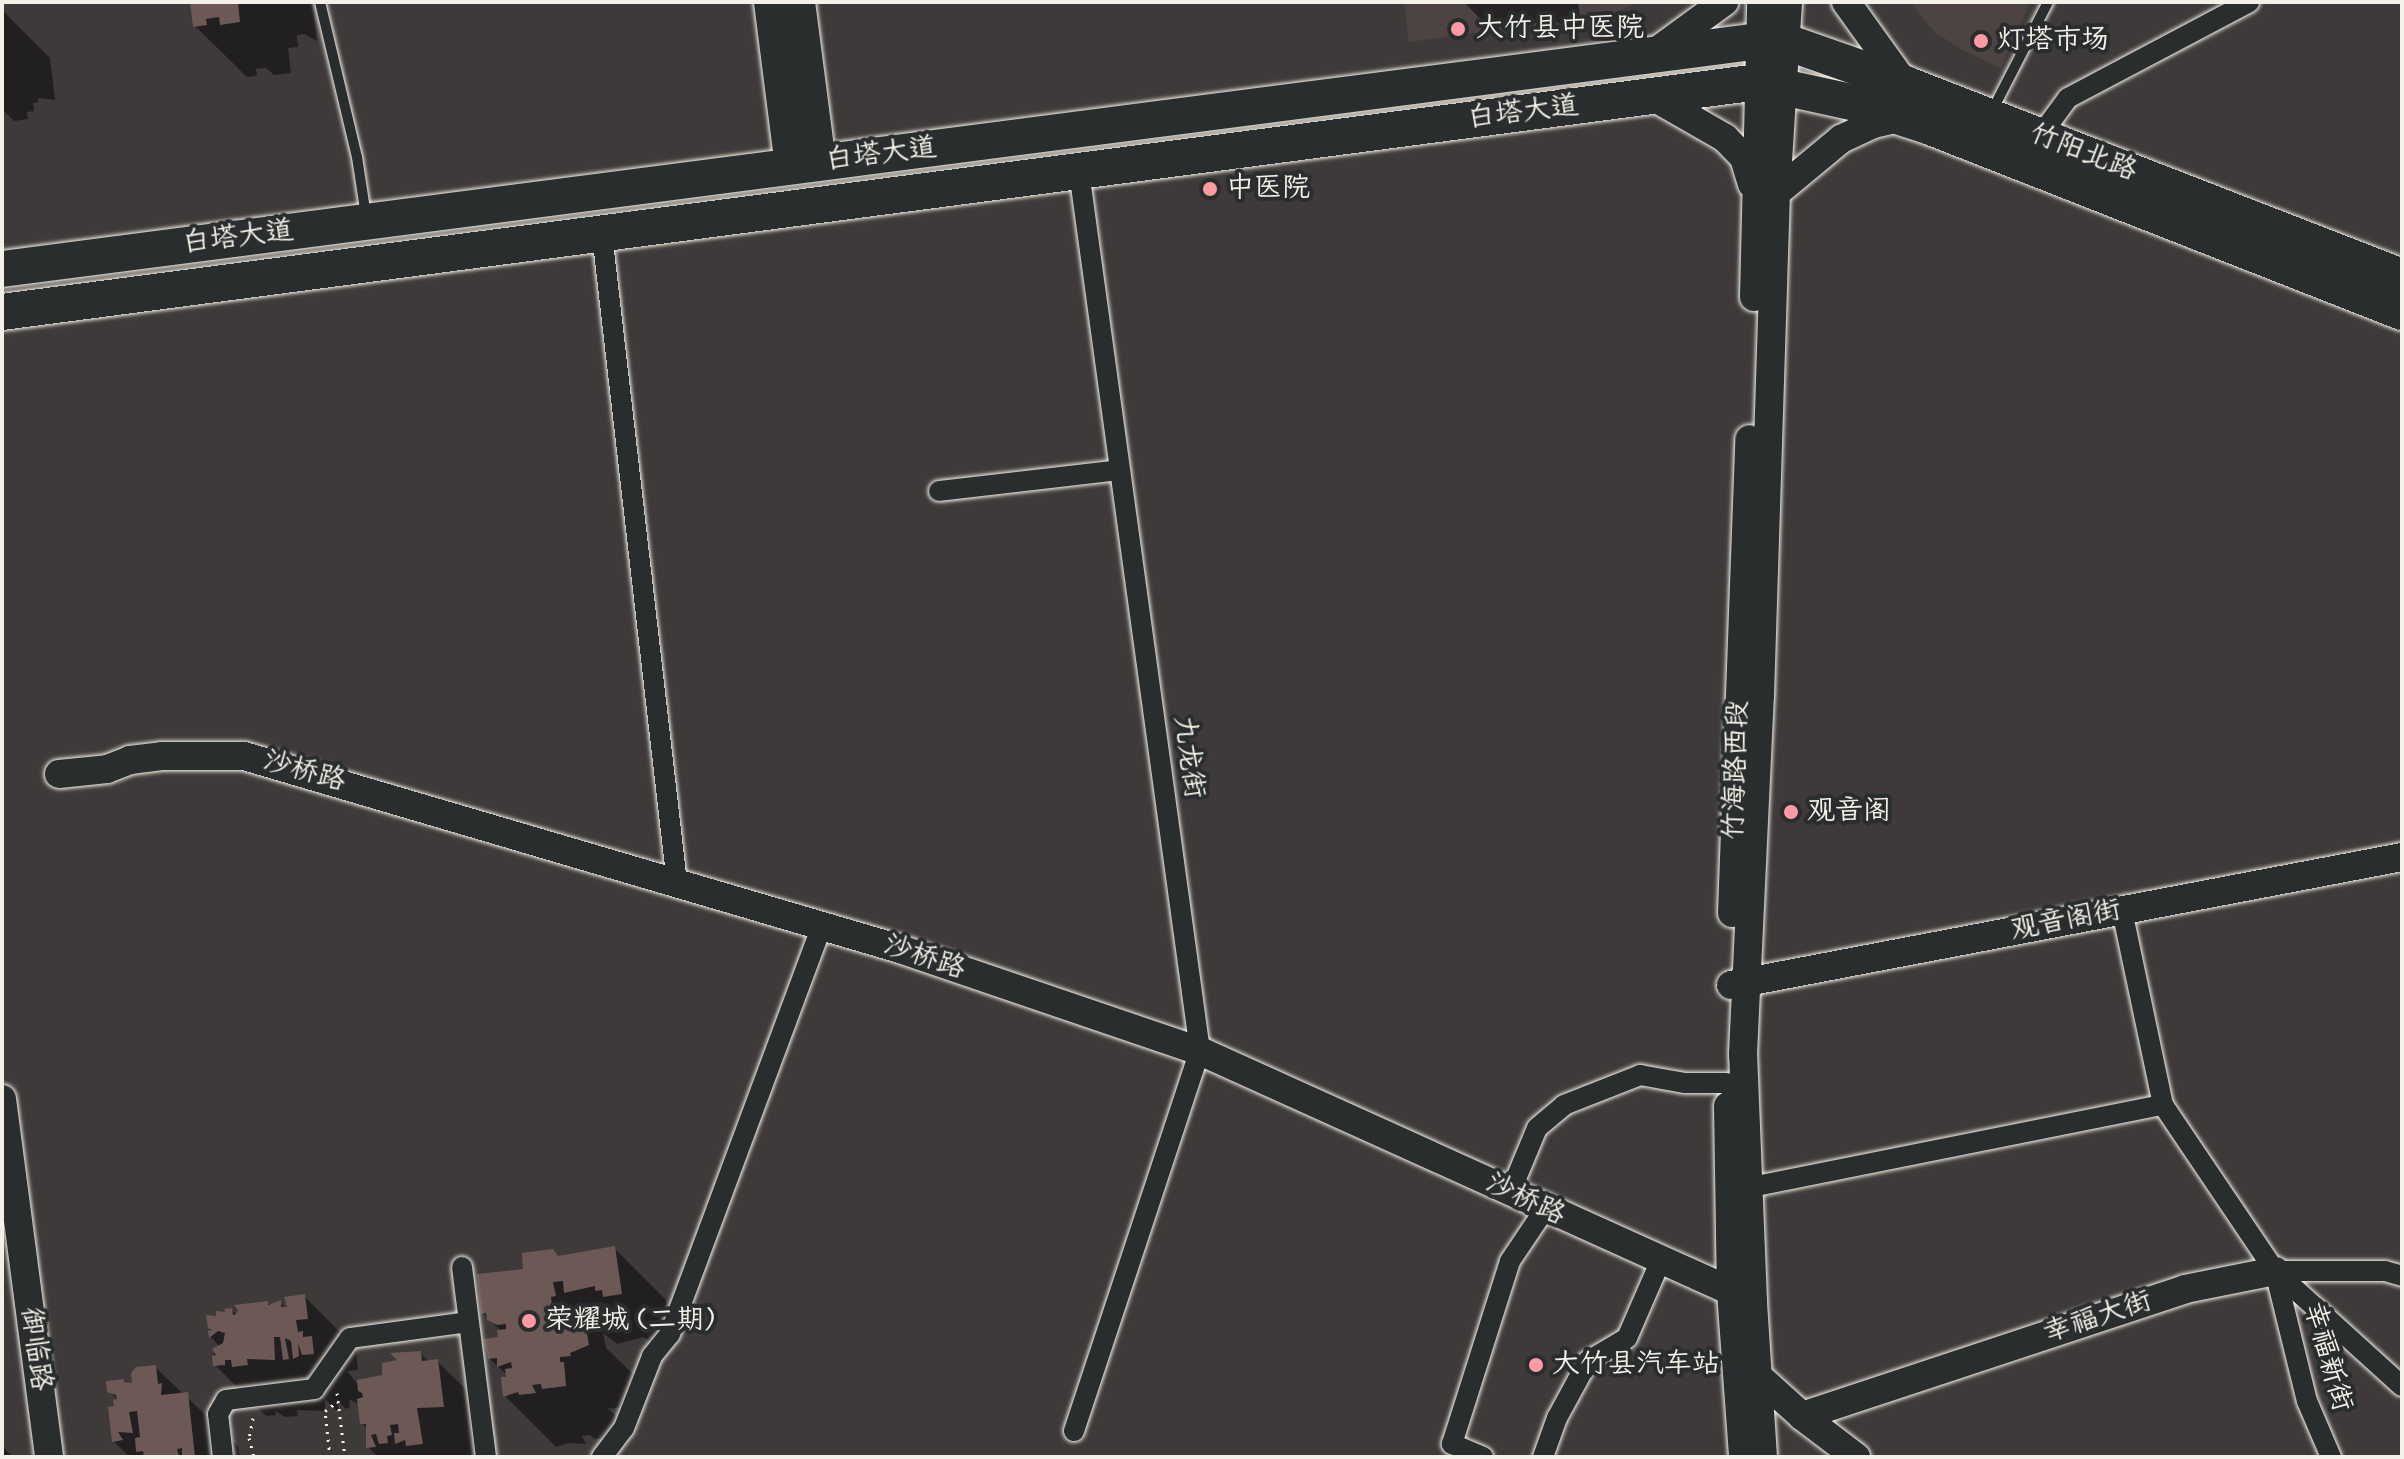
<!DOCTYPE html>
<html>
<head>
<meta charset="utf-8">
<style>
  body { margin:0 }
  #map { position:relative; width:2404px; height:1459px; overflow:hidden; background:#3e3a3a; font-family:Mynerve,"LXGW WenKai TC",sans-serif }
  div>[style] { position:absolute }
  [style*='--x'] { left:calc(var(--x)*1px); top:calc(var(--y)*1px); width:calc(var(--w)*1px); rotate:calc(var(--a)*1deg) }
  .built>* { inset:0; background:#4c4342 }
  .shadow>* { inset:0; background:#0007 }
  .building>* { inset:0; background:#6c5956 }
  .path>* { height:3px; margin-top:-1.5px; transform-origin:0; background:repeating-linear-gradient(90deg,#f4f1e8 0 2px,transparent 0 8px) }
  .roads { filter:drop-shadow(0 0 2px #f4f1e8) drop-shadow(0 0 2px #f4f1e8) }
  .lane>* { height:10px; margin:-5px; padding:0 5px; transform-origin:5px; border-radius:5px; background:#2a2d2e }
  .street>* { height:20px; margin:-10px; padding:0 10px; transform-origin:10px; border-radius:10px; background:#2a2d2e }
  .secondary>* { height:28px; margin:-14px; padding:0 14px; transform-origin:14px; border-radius:14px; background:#2a2d2e }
  .highway>* { height:36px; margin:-18px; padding:0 18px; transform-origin:18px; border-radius:18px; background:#2a2d2e }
  .dots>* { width:22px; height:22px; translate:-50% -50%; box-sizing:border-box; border:4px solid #2a2d2e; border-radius:50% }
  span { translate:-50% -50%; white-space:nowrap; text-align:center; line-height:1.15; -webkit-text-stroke:8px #2a2d2e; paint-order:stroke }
  .poi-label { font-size:28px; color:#f4f1e8 }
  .left { translate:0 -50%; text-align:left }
  .street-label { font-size:28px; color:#f4f1e8 }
  .frame { position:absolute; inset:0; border:4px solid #f4f1e8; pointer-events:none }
</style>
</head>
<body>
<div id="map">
  <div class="built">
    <i style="clip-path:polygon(1404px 2px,1637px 2px,1611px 15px,1409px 42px)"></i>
    <i style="clip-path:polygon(1911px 2px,2030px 2px,2001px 68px,1964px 51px,1933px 31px)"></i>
  </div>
  <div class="shadow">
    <i style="clip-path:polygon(192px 2px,312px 2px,317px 41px,304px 34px,297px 35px,298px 47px,288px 48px,291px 73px,274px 75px,266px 68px,256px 69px,257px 76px,247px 77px,195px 26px)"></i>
    <i style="clip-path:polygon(1464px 2px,1578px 2px,1580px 16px,1564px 18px,1565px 25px,1554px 21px,1489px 28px)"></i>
    <i style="clip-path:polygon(2px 10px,50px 58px,55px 100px,38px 98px,38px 102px,33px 103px,34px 111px,27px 112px,28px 119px,14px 121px,2px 109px)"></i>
    <i style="clip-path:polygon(614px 1248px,666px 1300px,672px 1345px,656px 1347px,644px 1337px,617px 1344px,603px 1333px,606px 1348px,636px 1377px,640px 1396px,621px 1407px,608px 1409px,615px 1415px,616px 1437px,595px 1439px,590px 1435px,582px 1436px,586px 1444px,569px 1443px,556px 1447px,505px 1396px,510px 1378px,489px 1358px,500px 1339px,499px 1329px,483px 1313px,526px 1271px,559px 1258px)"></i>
    <i style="clip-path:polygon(304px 1296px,356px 1348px,358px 1370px,347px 1371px,360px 1387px,420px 1353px,429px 1362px,437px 1361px,489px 1412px,494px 1457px,378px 1457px,368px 1447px,368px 1429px,362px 1423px,360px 1405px,349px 1399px,350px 1407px,346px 1409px,337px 1400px,339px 1410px,336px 1410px,325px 1399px,325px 1411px,297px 1410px,298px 1416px,285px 1417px,275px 1411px,276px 1415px,266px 1416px,215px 1365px,214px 1351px,219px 1346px,211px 1337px,210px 1332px,215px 1332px,210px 1327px,232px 1310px,238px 1317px,238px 1307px,280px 1303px,286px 1309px)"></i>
    <i style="clip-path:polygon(155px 1367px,238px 1446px,240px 1457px,130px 1457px,113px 1441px,119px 1401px,109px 1391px,123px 1381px,134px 1385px)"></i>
    <i style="clip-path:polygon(2px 1446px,13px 1457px,2px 1457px)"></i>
  </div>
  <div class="building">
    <i style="clip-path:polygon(190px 2px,238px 2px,240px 22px,220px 25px,219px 17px,206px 19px,207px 25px,193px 27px)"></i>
    <i style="clip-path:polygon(615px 1246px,622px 1294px,603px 1297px,602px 1290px,595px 1291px,595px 1286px,564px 1293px,563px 1281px,553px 1282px,556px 1296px,551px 1297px,552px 1307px,559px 1310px,560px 1319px,565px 1318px,567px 1327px,569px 1324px,585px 1323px,589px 1345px,570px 1353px,571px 1356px,560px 1357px,560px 1362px,564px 1362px,566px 1386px,542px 1389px,541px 1384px,532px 1385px,536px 1393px,519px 1395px,518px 1392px,503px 1397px,501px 1377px,506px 1377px,505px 1369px,512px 1368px,511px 1362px,497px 1367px,497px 1358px,488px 1359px,484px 1339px,498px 1337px,497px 1330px,506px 1329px,506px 1324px,497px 1325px,487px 1320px,486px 1313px,481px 1314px,477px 1274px,523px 1269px,522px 1253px,553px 1249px,558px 1256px)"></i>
    <i style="clip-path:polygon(305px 1294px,308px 1319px,296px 1320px,298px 1332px,303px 1331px,303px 1337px,312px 1336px,314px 1354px,302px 1355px,298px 1343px,299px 1356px,293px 1359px,291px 1341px,285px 1338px,289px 1359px,283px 1360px,280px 1337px,274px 1337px,275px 1360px,247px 1359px,248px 1365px,232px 1367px,231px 1360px,225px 1360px,225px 1365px,213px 1366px,212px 1356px,216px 1355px,212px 1349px,223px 1343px,225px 1333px,218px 1331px,209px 1338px,208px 1331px,213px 1330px,208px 1328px,206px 1315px,216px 1316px,216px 1311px,225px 1312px,224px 1309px,232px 1308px,233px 1315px,236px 1314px,238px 1310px,234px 1305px,268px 1301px,268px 1305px,281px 1300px,281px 1307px,287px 1307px,284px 1297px)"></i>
    <i style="clip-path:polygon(421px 1351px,422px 1361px,438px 1359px,444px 1407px,417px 1408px,423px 1444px,406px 1446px,405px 1440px,395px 1444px,394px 1433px,399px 1433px,398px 1424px,390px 1425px,392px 1435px,387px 1436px,388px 1443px,379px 1444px,376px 1434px,371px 1435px,376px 1447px,366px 1448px,366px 1424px,360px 1424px,357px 1399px,363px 1397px,362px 1393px,358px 1391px,357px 1380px,382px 1375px,382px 1363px,397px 1360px,390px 1353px)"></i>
    <i style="clip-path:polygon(156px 1365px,158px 1384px,162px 1383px,161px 1395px,188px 1392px,195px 1457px,182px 1457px,182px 1448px,177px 1449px,179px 1457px,144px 1457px,143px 1451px,136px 1452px,135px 1438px,140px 1437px,137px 1411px,129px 1412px,133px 1433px,118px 1432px,123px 1440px,112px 1442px,108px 1407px,114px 1406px,113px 1400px,117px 1399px,116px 1395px,107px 1392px,106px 1381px,124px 1379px,124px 1382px,132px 1383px,131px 1373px,136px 1367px)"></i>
  </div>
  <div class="path">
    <i style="--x:337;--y:1393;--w:64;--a:82.9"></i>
    <i style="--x:253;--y:1418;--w:20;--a:101"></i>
    <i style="--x:249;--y:1438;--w:20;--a:75"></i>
    <i style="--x:330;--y:1457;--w:46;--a:-96.2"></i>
    <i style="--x:325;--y:1411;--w:15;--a:-37"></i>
    <i style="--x:333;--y:1457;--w:12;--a:-5"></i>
  </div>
  <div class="roads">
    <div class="lane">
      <i style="--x:320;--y:2;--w:159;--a:76.6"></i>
      <i style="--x:357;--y:157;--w:60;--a:81.3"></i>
      <i style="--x:1992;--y:111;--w:123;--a:-62.8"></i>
    </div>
    <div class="street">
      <i style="--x:2040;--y:136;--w:47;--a:-53.6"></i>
      <i style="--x:2068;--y:98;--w:205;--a:-27.9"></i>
      <i style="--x:602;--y:234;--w:653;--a:83.41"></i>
      <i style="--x:939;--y:491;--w:182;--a:-6.6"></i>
      <i style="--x:2163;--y:1105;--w:200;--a:56"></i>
      <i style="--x:2275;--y:1271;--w:171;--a:42.2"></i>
      <i style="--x:1751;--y:1187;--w:420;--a:-11.3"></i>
      <i style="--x:2163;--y:1105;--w:199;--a:-101.9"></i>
      <i style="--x:1510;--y:1193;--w:70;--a:-67.4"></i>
      <i style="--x:1537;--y:1128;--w:35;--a:-40"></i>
      <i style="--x:1564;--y:1105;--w:82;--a:-21.5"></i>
      <i style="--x:1640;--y:1075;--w:46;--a:10.1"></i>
      <i style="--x:1685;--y:1083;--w:42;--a:0"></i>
      <i style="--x:462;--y:1267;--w:192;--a:82.8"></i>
      <i style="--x:2275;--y:1271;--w:134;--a:76.2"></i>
      <i style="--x:2307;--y:1401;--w:61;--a:66.8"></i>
      <i style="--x:2275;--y:1271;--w:110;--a:0"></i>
      <i style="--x:2385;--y:1271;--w:18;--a:16"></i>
      <i style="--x:1074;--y:1431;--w:400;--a:-71.7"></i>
      <i style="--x:1200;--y:1051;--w:888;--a:-97.83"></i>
      <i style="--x:223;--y:1457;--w:43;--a:-96.6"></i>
      <i style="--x:218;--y:1414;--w:16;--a:-60"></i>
      <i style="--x:226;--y:1400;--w:89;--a:-7.1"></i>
      <i style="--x:314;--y:1389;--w:62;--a:-54.8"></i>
      <i style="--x:350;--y:1338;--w:119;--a:-7.7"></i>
      <i style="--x:602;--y:1457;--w:36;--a:-53"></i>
      <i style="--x:624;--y:1428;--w:77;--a:-68.7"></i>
      <i style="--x:652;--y:1356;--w:28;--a:-51"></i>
      <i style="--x:670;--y:1334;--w:435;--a:-69.6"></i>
      <i style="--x:1483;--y:1457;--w:34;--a:-157"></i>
      <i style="--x:1452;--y:1444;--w:192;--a:-72.4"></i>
      <i style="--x:1510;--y:1261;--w:63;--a:-56.1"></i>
      <i style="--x:1543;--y:1457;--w:41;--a:-70.3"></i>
      <i style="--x:1557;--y:1418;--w:65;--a:-61.5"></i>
      <i style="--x:1588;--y:1361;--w:45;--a:-30.5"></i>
      <i style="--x:1627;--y:1338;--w:83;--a:-66.5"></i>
    </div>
    <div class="secondary">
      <i style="--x:1846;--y:2;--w:101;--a:54.3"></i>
      <i style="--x:1654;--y:53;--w:87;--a:-36.1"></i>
      <i style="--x:1652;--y:96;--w:84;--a:29.9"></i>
      <i style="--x:1725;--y:138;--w:28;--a:46"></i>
      <i style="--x:1744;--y:158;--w:27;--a:73"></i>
      <i style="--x:1776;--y:193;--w:85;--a:-39.7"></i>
      <i style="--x:1841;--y:139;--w:35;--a:-25"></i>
      <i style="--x:1873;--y:124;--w:32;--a:-13"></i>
      <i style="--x:1754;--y:297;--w:295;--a:-88.6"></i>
      <i style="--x:59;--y:774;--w:48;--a:-5.9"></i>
      <i style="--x:107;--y:769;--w:25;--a:-21"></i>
      <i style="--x:130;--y:760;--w:32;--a:-7"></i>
      <i style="--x:162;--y:756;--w:82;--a:0"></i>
      <i style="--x:244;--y:756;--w:684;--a:16.39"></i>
      <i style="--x:900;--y:949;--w:317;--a:18.8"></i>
      <i style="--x:1200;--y:1051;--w:607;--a:24.33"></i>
      <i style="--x:1732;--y:913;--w:474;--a:-87.9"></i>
      <i style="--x:1731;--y:985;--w:683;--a:-10.8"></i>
      <i style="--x:2;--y:1099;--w:361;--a:82.5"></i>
      <i style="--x:1728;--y:1106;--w:186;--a:89.1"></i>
      <i style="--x:1731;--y:1292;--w:165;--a:85.8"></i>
      <i style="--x:1751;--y:1370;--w:69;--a:42"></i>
      <i style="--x:1802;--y:1416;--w:68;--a:37.2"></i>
      <i style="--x:1802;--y:1416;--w:404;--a:-18.3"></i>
      <i style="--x:2185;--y:1289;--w:92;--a:-11.3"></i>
      <i style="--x:1763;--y:1457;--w:156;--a:-93.7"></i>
      <i style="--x:1753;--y:1301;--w:247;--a:-92.3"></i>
      <i style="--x:1743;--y:1054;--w:358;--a:-87.3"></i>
      <i style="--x:1760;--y:696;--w:503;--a:-88.18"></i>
      <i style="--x:1776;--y:193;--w:191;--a:-86.4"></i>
    </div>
    <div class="highway">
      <i style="--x:772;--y:2;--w:165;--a:82.7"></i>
      <i style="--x:797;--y:2;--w:162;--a:82.6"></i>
      <i style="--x:2;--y:269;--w:1773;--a:-7.39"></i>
      <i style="--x:1760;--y:41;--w:26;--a:2"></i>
      <i style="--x:1786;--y:42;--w:126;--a:19.4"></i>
      <i style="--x:1905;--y:84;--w:533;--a:21.22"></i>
      <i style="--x:2;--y:312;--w:1772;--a:-7.46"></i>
      <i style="--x:1759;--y:82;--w:103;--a:12.3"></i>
      <i style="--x:1860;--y:104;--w:71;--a:17.9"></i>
      <i style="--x:1928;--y:126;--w:509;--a:21.43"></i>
    </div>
  </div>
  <div class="dots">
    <i style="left:1458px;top:29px;background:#ff9aa2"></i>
    <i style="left:1981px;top:41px;background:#ff9aa2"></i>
    <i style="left:1210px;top:189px;background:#ff9aa2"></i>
    <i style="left:1791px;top:812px;background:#ff9aa2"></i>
    <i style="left:529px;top:1321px;background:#ff9aa2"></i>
    <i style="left:1536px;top:1365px;background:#ff9aa2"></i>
  </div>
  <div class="poi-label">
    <span class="left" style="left:1476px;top:29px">大竹县中医院</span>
    <span class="left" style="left:1997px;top:41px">灯塔市场</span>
    <span class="left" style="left:1226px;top:189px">中医院</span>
    <span class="left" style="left:1807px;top:812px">观音阁</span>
    <span class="left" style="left:545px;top:1321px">荣耀城 (二期)</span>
    <span class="left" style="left:1552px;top:1365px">大竹县汽车站</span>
  </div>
  <div class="street-label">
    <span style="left:1523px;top:113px;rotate:-7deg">白塔大道</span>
    <span style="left:2083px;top:153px;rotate:21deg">竹阳北路</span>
    <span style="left:881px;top:155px;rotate:-7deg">白塔大道</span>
    <span style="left:238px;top:238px;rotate:-7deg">白塔大道</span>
    <span style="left:1188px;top:757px;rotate:82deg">九龙街</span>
    <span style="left:1737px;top:770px;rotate:-88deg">竹海路西段</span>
    <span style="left:304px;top:772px;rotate:15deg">沙桥路</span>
    <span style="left:2066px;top:921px;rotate:-11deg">观音阁街</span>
    <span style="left:924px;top:958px;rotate:18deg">沙桥路</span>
    <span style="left:1525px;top:1200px;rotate:25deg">沙桥路</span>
    <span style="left:2098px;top:1318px;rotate:-18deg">幸福大街</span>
    <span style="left:35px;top:1349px;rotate:82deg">御临路</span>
    <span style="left:2327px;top:1357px;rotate:74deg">幸福新街</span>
  </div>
  <div class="frame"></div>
</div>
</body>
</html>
